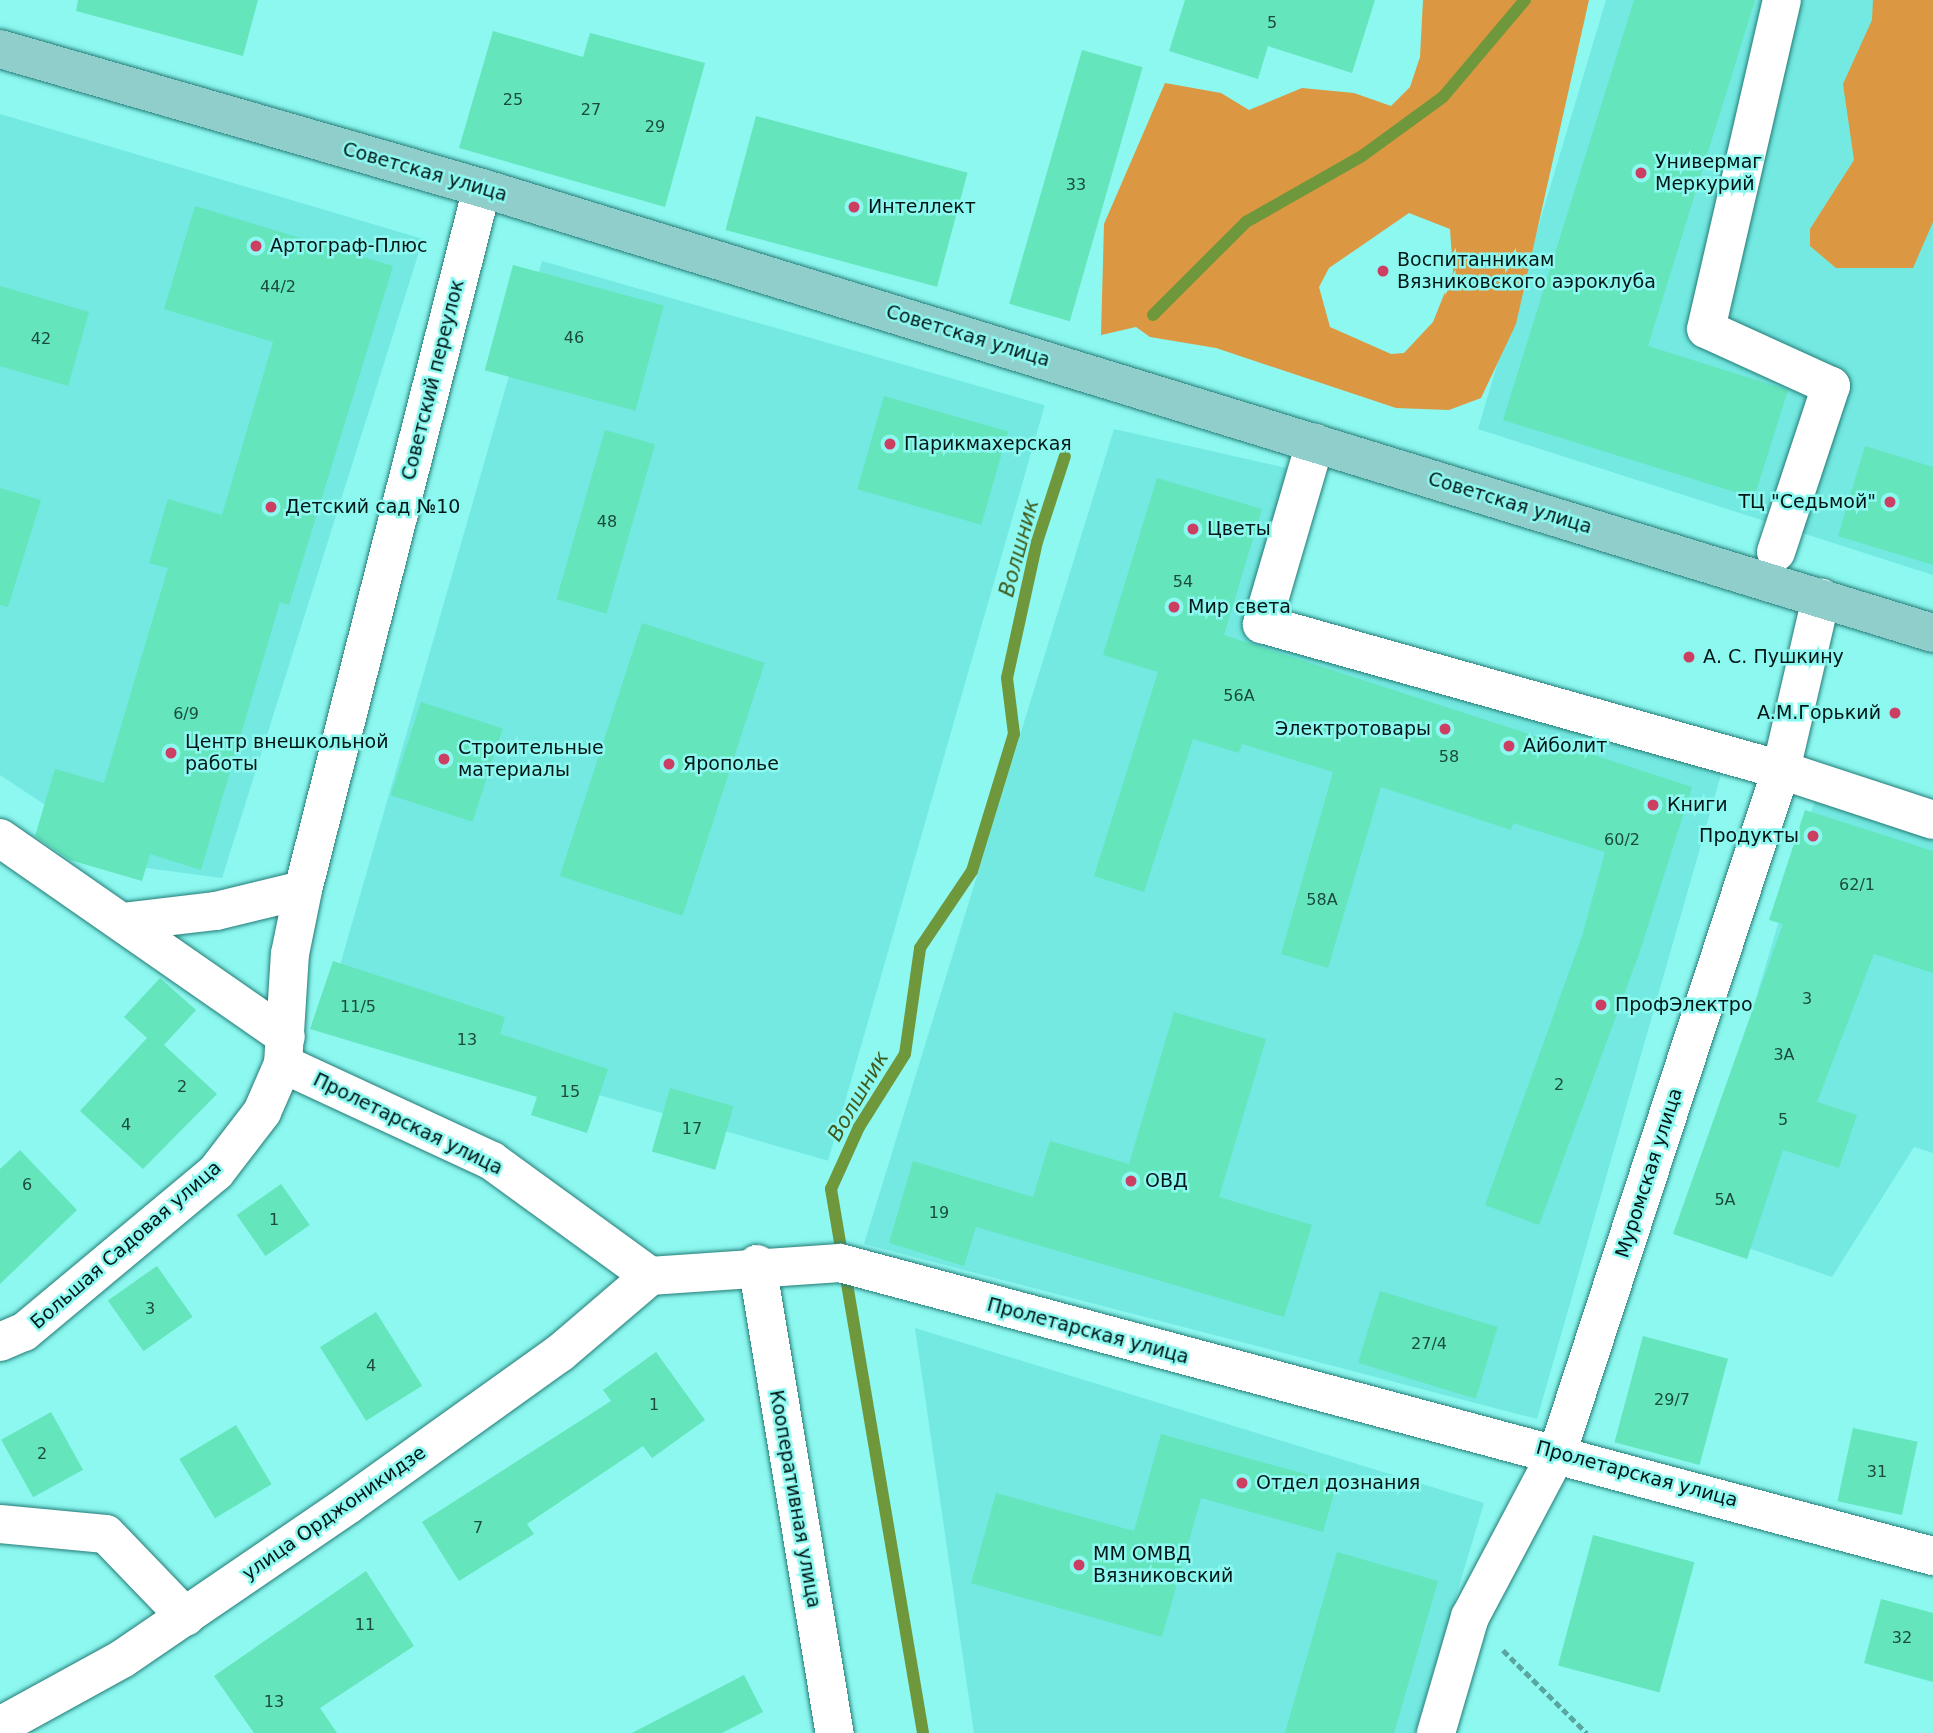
<!DOCTYPE html>
<html>
<head>
<meta charset="utf-8">
<style>
  body { margin:0 }
  #map { position:relative; width:1933px; height:1733px; overflow:hidden; background:#8cf8f0; font-family:"DejaVu Sans",sans-serif }
  div>[style] { position:absolute }
  [style*='--x'] { left:calc(var(--x)*1px); top:calc(var(--y)*1px); width:calc(var(--w)*1px); rotate:calc(var(--a)*1deg) }
  .built>* { inset:0; background:#73e9e1; transform-origin:0 0 }
  .forest>* { inset:0; background:#db9741 }
  .stream>* { height:12px; margin:-6px; padding:0 6px; transform-origin:6px; border-radius:6px; background:#6f983c }
  .building>* { inset:0; background:#64e5bc; transform-origin:0 0 }
  .path>* { height:4.5px; margin-top:-2.25px; transform-origin:0; background:repeating-linear-gradient(90deg,#5aa7a1 0 7px,transparent 0 10.5px) }
  .roads { filter:drop-shadow(0 0 2px #247b76) drop-shadow(0 0 2px #247b76) }
  .minor>* { height:38px; margin:-19px; padding:0 19px; transform-origin:19px; border-radius:19px; background:#fff }
  .major>* { height:38px; margin:-19px; padding:0 19px; transform-origin:19px; border-radius:19px; background:#8fceca }
  .dots>* { width:19px; height:19px; translate:-50% -50%; box-sizing:border-box; border:4px solid #8cf8f0; border-radius:50% }
  span { translate:-50% -50%; white-space:nowrap; text-align:center; line-height:1.15; -webkit-text-stroke:5px #8cf8f0; paint-order:stroke }
  .number-label { font-size:16px; color:#1a4a40 }
  .number-label span { -webkit-text-stroke-width:0 }
  .poi-label { font-size:19px; color:#011716 }
  .left { translate:0 -50%; text-align:left }
  .right { translate:-100% -50%; text-align:right }
  .street-label { font-size:19px; color:#011716 }
  .water-label { font-size:21px; color:#405b1c; font-style:italic }
</style>
</head>
<body>
<div id="map">
  <div class="built">
    <i style="clip-path:polygon(1606px 0,1890px 0,1933px 18px,1933px 575px,1478px 429px)"></i>
    <i style="clip-path:polygon(0 114px,423px 239px,222px 878px,139px 867px,0 775px)"></i>
    <i style="left:542px;top:261px;width:523px;height:786px;rotate:16deg"></i>
    <i style="clip-path:polygon(1114px 429px,1295px 470px,1247px 623px,1722px 771px,1537px 1419px,864px 1244px)"></i>
    <i style="clip-path:polygon(1817px 793px,1933px 826px,1933px 1153px,1914px 1147px,1832px 1277px,1688px 1227px)"></i>
    <i style="clip-path:polygon(915px 1328px,1484px 1503px,1415px 1733px,974px 1733px)"></i>
  </div>
  <div class="forest">
    <i style="clip-path:polygon(evenodd,1423px 0,1589px 0,1516px 324px,1481px 398px,1449px 410px,1396px 408px,1216px 348px,1150px 337px,1136px 327px,1101px 335px,1104px 224px,1165px 83px,1221px 93px,1249px 110px,1302px 88px,1354px 93px,1391px 106px,1410px 87px,1420px 57px,1423px 0,1409px 213px,1450px 229px,1453px 272px,1433px 322px,1404px 353px,1391px 354px,1330px 327px,1319px 287px,1329px 268px,1409px 213px)"></i>
    <i style="clip-path:polygon(1873px 0,1933px 0,1933px 222px,1913px 268px,1836px 268px,1810px 246px,1810px 229px,1854px 160px,1843px 84px,1872px 20px)"></i>
  </div>
  <div class="stream">
    <i style="--x:1153;--y:315;--w:132;--a:-45"></i>
    <i style="--x:1246;--y:222;--w:133;--a:-29.6"></i>
    <i style="--x:1362;--y:156;--w:100;--a:-36.1"></i>
    <i style="--x:1443;--y:97;--w:127;--a:-49.8"></i>
    <i style="--x:923;--y:1733;--w:552;--a:-99.6"></i>
    <i style="--x:831;--y:1189;--w:68;--a:-65.7"></i>
    <i style="--x:859;--y:1127;--w:86;--a:-57.8"></i>
    <i style="--x:905;--y:1054;--w:107;--a:-81.9"></i>
    <i style="--x:920;--y:948;--w:93;--a:-56"></i>
    <i style="--x:972;--y:871;--w:143;--a:-73"></i>
    <i style="--x:1014;--y:734;--w:56;--a:-97.1"></i>
    <i style="--x:1007;--y:678;--w:139;--a:-77.6"></i>
    <i style="--x:1037;--y:542;--w:90;--a:-72"></i>
  </div>
  <div class="building">
    <i style="clip-path:polygon(78px 0,258px 0,243px 56px,76px 11px)"></i>
    <i style="clip-path:polygon(1185px 0,1375px 0,1352px 73px,1268px 46px,1258px 79px,1169px 51px)"></i>
    <i style="clip-path:polygon(1634px 0,1755px 0,1648px 346px,1788px 390px,1754px 498px,1503px 420px)"></i>
    <i style="clip-path:polygon(493px 31px,583px 57px,590px 33px,705px 63px,665px 207px,459px 148px)"></i>
    <i style="left:1082px;top:50px;width:63px;height:264px;rotate:16deg"></i>
    <i style="left:756px;top:116px;width:219px;height:118px;rotate:15deg"></i>
    <i style="clip-path:polygon(195px 206px,393px 266px,289px 605px,280px 602px,201px 870px,150px 854px,142px 881px,70px 860px,35px 836px,55px 769px,104px 783px,168px 568px,149px 563px,168px 499px,222px 515px,273px 342px,164px 309px)"></i>
    <i style="left:513px;top:265px;width:156px;height:109px;rotate:15deg"></i>
    <i style="clip-path:polygon(0 286px,89px 312px,68px 386px,0 366px)"></i>
    <i style="left:884px;top:396px;width:129px;height:97px;rotate:16deg"></i>
    <i style="left:605px;top:430px;width:52px;height:176px;rotate:16deg"></i>
    <i style="clip-path:polygon(1865px 446px,1933px 467px,1933px 565px,1838px 536px)"></i>
    <i style="clip-path:polygon(1157px 478px,1262px 509px,1224px 635px,1692px 787px,1639px 954px,1539px 1225px,1485px 1205px,1582px 936px,1605px 852px,1513px 823px,1511px 830px,1381px 787px,1328px 968px,1281px 954px,1333px 772px,1242px 744px,1239px 753px,1193px 739px,1144px 892px,1094px 876px,1158px 672px,1103px 655px)"></i>
    <i style="clip-path:polygon(0 488px,41px 500px,8px 607px,0 605px)"></i>
    <i style="left:642px;top:623px;width:129px;height:266px;rotate:18deg"></i>
    <i style="left:421px;top:702px;width:86px;height:98px;rotate:18deg"></i>
    <i style="clip-path:polygon(1805px 810px,1933px 851px,1933px 973px,1874px 954px,1817px 1102px,1857px 1115px,1839px 1168px,1783px 1150px,1747px 1259px,1673px 1234px,1783px 924px,1769px 920px)"></i>
    <i style="clip-path:polygon(333px 961px,505px 1017px,500px 1034px,608px 1069px,587px 1133px,531px 1115px,537px 1097px,310px 1029px)"></i>
    <i style="clip-path:polygon(160px 978px,196px 1010px,164px 1045px,217px 1094px,143px 1169px,80px 1111px,147px 1038px,124px 1017px)"></i>
    <i style="clip-path:polygon(1174px 1012px,1266px 1039px,1219px 1197px,1312px 1225px,1284px 1317px,976px 1227px,964px 1266px,889px 1243px,913px 1161px,1033px 1197px,1050px 1141px,1129px 1164px)"></i>
    <i style="left:670px;top:1088px;width:66px;height:66px;rotate:16deg"></i>
    <i style="clip-path:polygon(20px 1150px,77px 1210px,0 1284px,0 1169px)"></i>
    <i style="left:281px;top:1184px;width:50px;height:54px;rotate:55deg"></i>
    <i style="left:157px;top:1266px;width:62px;height:60px;rotate:55deg"></i>
    <i style="left:1380px;top:1291px;width:123px;height:75px;rotate:17deg"></i>
    <i style="left:376px;top:1312px;width:87px;height:66px;rotate:58deg"></i>
    <i style="left:1643px;top:1336px;width:88px;height:110px;rotate:15deg"></i>
    <i style="clip-path:polygon(656px 1352px,705px 1420px,652px 1458px,643px 1446px,527px 1524px,534px 1534px,459px 1581px,422px 1522px,611px 1401px,603px 1390px)"></i>
    <i style="left:51px;top:1412px;width:66px;height:57px;rotate:61deg"></i>
    <i style="left:236px;top:1425px;width:69px;height:66px;rotate:59deg"></i>
    <i style="left:1853px;top:1428px;width:66px;height:75px;rotate:12deg"></i>
    <i style="clip-path:polygon(1161px 1434px,1337px 1483px,1323px 1532px,1201px 1498px,1162px 1637px,971px 1583px,996px 1493px,1134px 1531px)"></i>
    <i style="left:1593px;top:1535px;width:105px;height:135px;rotate:15deg"></i>
    <i style="clip-path:polygon(1337px 1552px,1438px 1581px,1394px 1733px,1285px 1733px)"></i>
    <i style="clip-path:polygon(366px 1571px,414px 1646px,320px 1708px,337px 1733px,254px 1733px,214px 1676px)"></i>
    <i style="clip-path:polygon(1881px 1599px,1933px 1613px,1933px 1682px,1864px 1663px)"></i>
    <i style="clip-path:polygon(744px 1675px,763px 1712px,722px 1733px,632px 1733px)"></i>
  </div>
  <div class="path">
    <i style="--x:1503;--y:1650;--w:118;--a:44.7"></i>
  </div>
  <div class="roads">
    <div class="minor">
      <i style="--x:1315;--y:443;--w:189;--a:106.3"></i>
      <i style="--x:1262;--y:624;--w:539;--a:15.71"></i>
      <i style="--x:1781;--y:770;--w:160;--a:18.2"></i>
      <i style="--x:1776;--y:552;--w:175;--a:-71.7"></i>
      <i style="--x:1831;--y:386;--w:137;--a:-155.5"></i>
      <i style="--x:1706;--y:329;--w:338;--a:-77"></i>
      <i style="--x:0;--y:838;--w:348;--a:34.8"></i>
      <i style="--x:122;--y:922;--w:95;--a:-6.7"></i>
      <i style="--x:216;--y:911;--w:89;--a:-13.6"></i>
      <i style="--x:283;--y:1064;--w:230;--a:24.9"></i>
      <i style="--x:492;--y:1161;--w:195;--a:36"></i>
      <i style="--x:650;--y:1276;--w:190;--a:-3.9"></i>
      <i style="--x:840;--y:1263;--w:1132;--a:15.01"></i>
      <i style="--x:757;--y:1264;--w:475;--a:80.6"></i>
      <i style="--x:0;--y:1342;--w:26;--a:-23"></i>
      <i style="--x:24;--y:1332;--w:250;--a:-39.8"></i>
      <i style="--x:216;--y:1172;--w:76;--a:-52.5"></i>
      <i style="--x:262;--y:1112;--w:52;--a:-66.4"></i>
      <i style="--x:283;--y:1064;--w:110;--a:-86.4"></i>
      <i style="--x:290;--y:954;--w:65;--a:-78.5"></i>
      <i style="--x:303;--y:890;--w:724;--a:-75.7"></i>
      <i style="--x:0;--y:1524;--w:106;--a:5.4"></i>
      <i style="--x:106;--y:1534;--w:115;--a:46.1"></i>
      <i style="--x:0;--y:1726;--w:139;--a:-28.8"></i>
      <i style="--x:122;--y:1659;--w:275;--a:-34.3"></i>
      <i style="--x:349;--y:1504;--w:259;--a:-35.6"></i>
      <i style="--x:560;--y:1353;--w:118;--a:-40.5"></i>
      <i style="--x:1436;--y:1733;--w:121;--a:-73.7"></i>
      <i style="--x:1470;--y:1617;--w:188;--a:-62.1"></i>
      <i style="--x:1558;--y:1451;--w:717;--a:-71.87"></i>
      <i style="--x:1781;--y:770;--w:177;--a:-76.9"></i>
    </div>
    <div class="major">
      <i style="--x:0;--y:49;--w:502;--a:16.09"></i>
      <i style="--x:482;--y:188;--w:1518;--a:17.05"></i>
    </div>
  </div>
  <div class="dots">
    <i style="left:1641px;top:173px;background:#cd3e63"></i>
    <i style="left:854px;top:207px;background:#cd3e63"></i>
    <i style="left:256px;top:246px;background:#cd3e63"></i>
    <i style="left:1383px;top:271px;background:#cd3e63"></i>
    <i style="left:890px;top:444px;background:#cd3e63"></i>
    <i style="left:1890px;top:502px;background:#cd3e63"></i>
    <i style="left:271px;top:507px;background:#cd3e63"></i>
    <i style="left:1193px;top:529px;background:#cd3e63"></i>
    <i style="left:1174px;top:607px;background:#cd3e63"></i>
    <i style="left:1689px;top:657px;background:#cd3e63"></i>
    <i style="left:1895px;top:713px;background:#cd3e63"></i>
    <i style="left:1445px;top:729px;background:#cd3e63"></i>
    <i style="left:1509px;top:746px;background:#cd3e63"></i>
    <i style="left:171px;top:753px;background:#cd3e63"></i>
    <i style="left:444px;top:759px;background:#cd3e63"></i>
    <i style="left:669px;top:764px;background:#cd3e63"></i>
    <i style="left:1653px;top:805px;background:#cd3e63"></i>
    <i style="left:1813px;top:836px;background:#cd3e63"></i>
    <i style="left:1601px;top:1005px;background:#cd3e63"></i>
    <i style="left:1131px;top:1181px;background:#cd3e63"></i>
    <i style="left:1242px;top:1483px;background:#cd3e63"></i>
    <i style="left:1079px;top:1565px;background:#cd3e63"></i>
  </div>
  <div class="number-label">
    <span style="left:1272px;top:23px">5</span>
    <span style="left:513px;top:100px">25</span>
    <span style="left:591px;top:110px">27</span>
    <span style="left:655px;top:127px">29</span>
    <span style="left:1076px;top:185px">33</span>
    <span style="left:278px;top:287px">44/2</span>
    <span style="left:574px;top:338px">46</span>
    <span style="left:41px;top:339px">42</span>
    <span style="left:607px;top:522px">48</span>
    <span style="left:1183px;top:582px">54</span>
    <span style="left:1239px;top:696px">56А</span>
    <span style="left:186px;top:714px">6/9</span>
    <span style="left:1449px;top:757px">58</span>
    <span style="left:1622px;top:840px">60/2</span>
    <span style="left:1857px;top:885px">62/1</span>
    <span style="left:1322px;top:900px">58А</span>
    <span style="left:1807px;top:999px">3</span>
    <span style="left:358px;top:1007px">11/5</span>
    <span style="left:467px;top:1040px">13</span>
    <span style="left:1784px;top:1055px">3А</span>
    <span style="left:1559px;top:1085px">2</span>
    <span style="left:182px;top:1087px">2</span>
    <span style="left:570px;top:1092px">15</span>
    <span style="left:1783px;top:1120px">5</span>
    <span style="left:126px;top:1125px">4</span>
    <span style="left:692px;top:1129px">17</span>
    <span style="left:27px;top:1185px">6</span>
    <span style="left:1725px;top:1200px">5А</span>
    <span style="left:939px;top:1213px">19</span>
    <span style="left:274px;top:1220px">1</span>
    <span style="left:150px;top:1309px">3</span>
    <span style="left:1429px;top:1344px">27/4</span>
    <span style="left:371px;top:1366px">4</span>
    <span style="left:1672px;top:1400px">29/7</span>
    <span style="left:654px;top:1405px">1</span>
    <span style="left:42px;top:1454px">2</span>
    <span style="left:1877px;top:1472px">31</span>
    <span style="left:478px;top:1528px">7</span>
    <span style="left:365px;top:1625px">11</span>
    <span style="left:1902px;top:1638px">32</span>
    <span style="left:274px;top:1702px">13</span>
  </div>
  <div class="poi-label">
    <span class="left" style="left:1655px;top:173px">Универмаг<br>Меркурий</span>
    <span class="left" style="left:868px;top:207px">Интеллект</span>
    <span class="left" style="left:270px;top:246px">Артограф-Плюс</span>
    <span class="left" style="left:1397px;top:271px">Воспитанникам<br>Вязниковского аэроклуба</span>
    <span class="left" style="left:904px;top:444px">Парикмахерская</span>
    <span class="right" style="left:1876px;top:502px">ТЦ "Седьмой"</span>
    <span class="left" style="left:285px;top:507px">Детский сад №10</span>
    <span class="left" style="left:1207px;top:529px">Цветы</span>
    <span class="left" style="left:1188px;top:607px">Мир света</span>
    <span class="left" style="left:1703px;top:657px">А. С. Пушкину</span>
    <span class="right" style="left:1881px;top:713px">А.М.Горький</span>
    <span class="right" style="left:1431px;top:729px">Электротовары</span>
    <span class="left" style="left:185px;top:753px">Центр внешкольной<br>работы</span>
    <span class="left" style="left:1523px;top:746px">Айболит</span>
    <span class="left" style="left:458px;top:759px">Строительные<br>материалы</span>
    <span class="left" style="left:683px;top:764px">Ярополье</span>
    <span class="left" style="left:1667px;top:805px">Книги</span>
    <span class="right" style="left:1799px;top:836px">Продукты</span>
    <span class="left" style="left:1615px;top:1005px">ПрофЭлектро</span>
    <span class="left" style="left:1145px;top:1181px">ОВД</span>
    <span class="left" style="left:1256px;top:1483px">Отдел дознания</span>
    <span class="left" style="left:1093px;top:1565px">ММ ОМВД<br>Вязниковский</span>
  </div>
  <div class="street-label">
    <span style="left:425px;top:172px;rotate:16deg">Советская улица</span>
    <span style="left:968px;top:336px;rotate:17deg">Советская улица</span>
    <span style="left:433px;top:380px;rotate:-76deg">Советский переулок</span>
    <span style="left:1510px;top:503px;rotate:17deg">Советская улица</span>
    <span style="left:408px;top:1124px;rotate:26deg">Пролетарская улица</span>
    <span style="left:1649px;top:1173px;rotate:-72deg">Муромская улица</span>
    <span style="left:126px;top:1245px;rotate:-41deg">Большая Садовая улица</span>
    <span style="left:1088px;top:1331px;rotate:15deg">Пролетарская улица</span>
    <span style="left:1637px;top:1474px;rotate:15deg">Пролетарская улица</span>
    <span style="left:795px;top:1499px;rotate:80deg">Кооперативная улица</span>
    <span style="left:334px;top:1513px;rotate:-35deg">улица Орджоникидзе</span>
  </div>
  <div class="water-label">
    <span style="left:1019px;top:548px;rotate:-75deg">Волшник</span>
    <span style="left:858px;top:1096px;rotate:-60deg">Волшник</span>
  </div>
</div>
</body>
</html>
